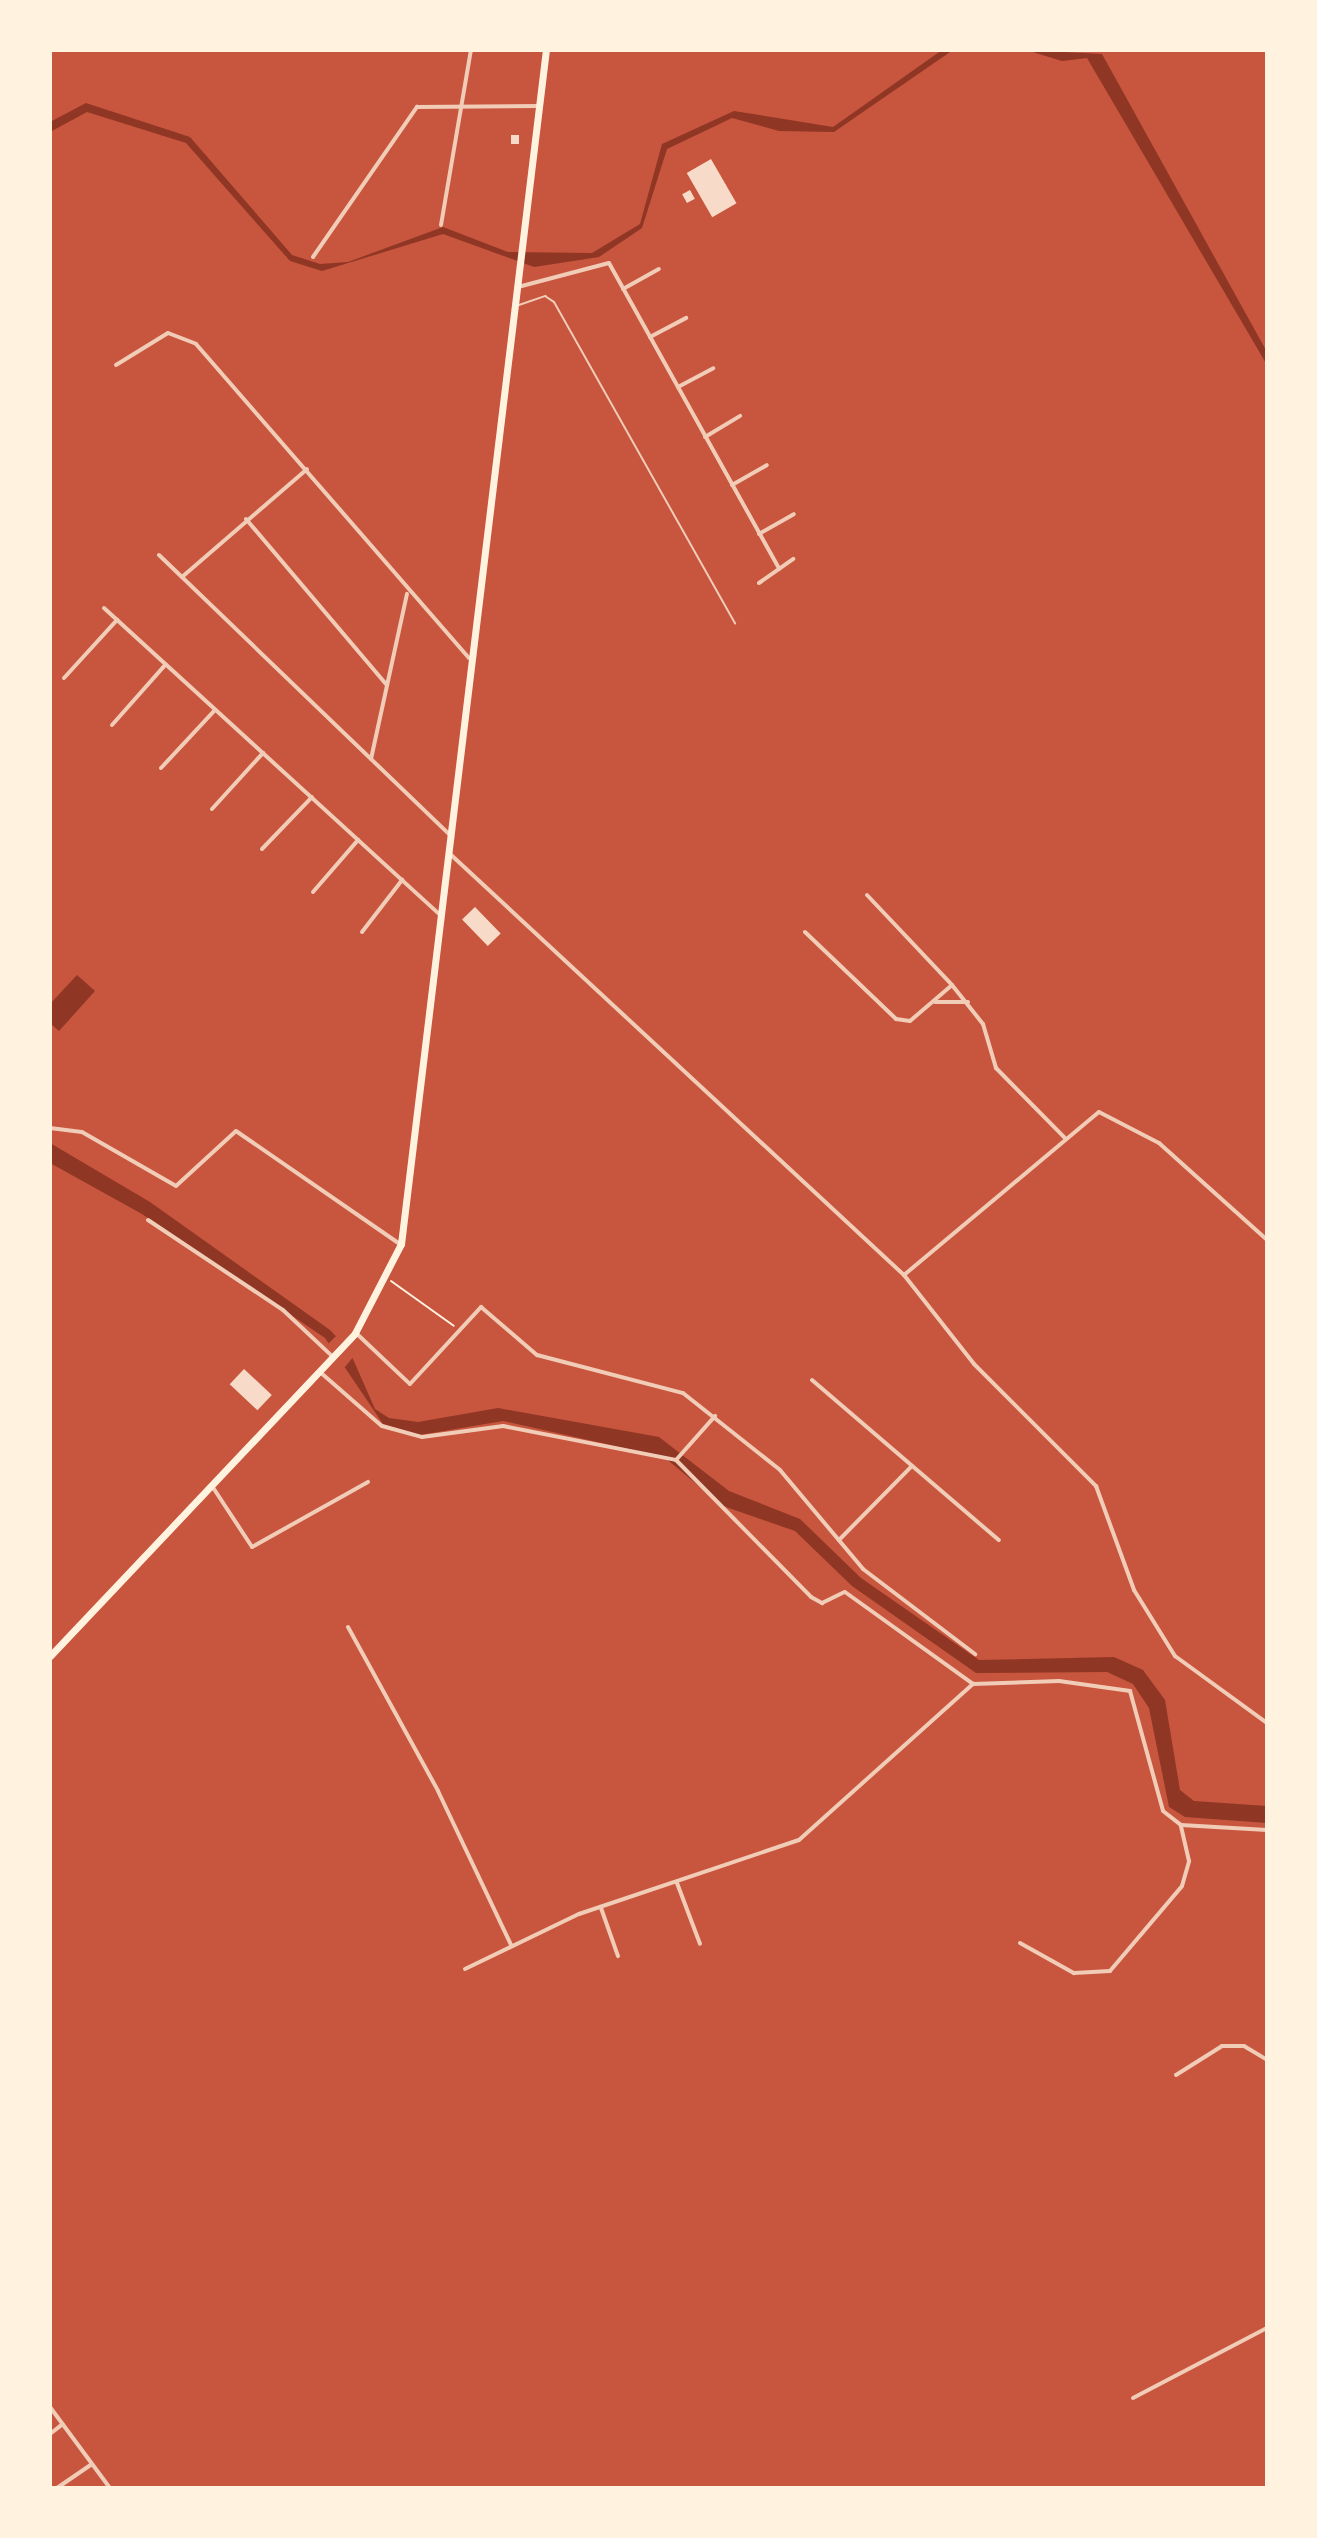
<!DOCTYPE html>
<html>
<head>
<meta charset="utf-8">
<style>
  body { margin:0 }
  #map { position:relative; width:1317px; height:2538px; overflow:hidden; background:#c8553d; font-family:"Public Sans",sans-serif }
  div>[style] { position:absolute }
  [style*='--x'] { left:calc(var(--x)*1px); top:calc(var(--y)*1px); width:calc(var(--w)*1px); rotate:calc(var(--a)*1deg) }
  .water>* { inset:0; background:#8f3625 }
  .pier>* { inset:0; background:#c8553d }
  .building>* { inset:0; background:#f7dbc8; transform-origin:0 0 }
  .path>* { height:2px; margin:-1px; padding:0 1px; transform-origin:1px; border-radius:1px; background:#fff3e0 }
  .service>* { height:2px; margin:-1px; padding:0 1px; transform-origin:1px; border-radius:1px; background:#f1ccb7 }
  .minor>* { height:4px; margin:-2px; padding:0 2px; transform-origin:2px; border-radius:2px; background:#f1ccb7 }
  .primary>* { height:7px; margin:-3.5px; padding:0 3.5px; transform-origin:3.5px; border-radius:3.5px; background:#fff3e0 }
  span { translate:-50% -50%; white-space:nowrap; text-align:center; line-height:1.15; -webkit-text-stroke:6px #fff3e0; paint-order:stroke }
  .frame { position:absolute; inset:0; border:52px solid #fff3e0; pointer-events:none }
</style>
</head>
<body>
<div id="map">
  <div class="water">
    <i style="clip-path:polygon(942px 50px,953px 50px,834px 132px,779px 131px,732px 118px,667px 149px,642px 228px,599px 257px,534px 267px,443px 234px,322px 271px,290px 261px,186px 143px,87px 112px,50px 132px,50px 122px,86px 103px,190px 137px,292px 255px,320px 264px,348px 262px,443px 227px,508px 252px,592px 253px,640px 224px,662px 144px,734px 111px,833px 127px)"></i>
    <i style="clip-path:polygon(1026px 50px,1102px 54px,1267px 352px,1267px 365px,1087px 58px,1062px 61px)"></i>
    <i style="clip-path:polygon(77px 975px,95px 991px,59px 1031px,50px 1023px,50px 1004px)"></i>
    <i style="clip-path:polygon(50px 1143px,150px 1202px,330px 1330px,349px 1350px,375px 1409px,389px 1418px,418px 1422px,498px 1408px,659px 1437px,729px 1491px,800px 1519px,861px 1578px,979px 1660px,1114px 1657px,1143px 1670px,1165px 1700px,1180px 1790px,1194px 1801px,1267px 1806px,1267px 1823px,1185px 1817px,1169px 1807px,1149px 1708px,1133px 1684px,1107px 1672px,976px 1673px,852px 1586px,795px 1531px,723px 1506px,664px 1457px,503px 1421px,420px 1435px,383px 1424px,325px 1338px,142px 1214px,50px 1163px)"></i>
  </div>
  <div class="pier">
    <i style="clip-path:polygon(339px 1333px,355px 1355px,344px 1368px,327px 1345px)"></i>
  </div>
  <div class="building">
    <i style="left:511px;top:135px;width:8px;height:9px"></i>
    <i style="left:711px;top:159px;width:51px;height:28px;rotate:60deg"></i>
    <i style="left:690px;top:190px;width:10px;height:9px;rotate:61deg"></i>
    <i style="left:475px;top:907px;width:37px;height:18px;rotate:46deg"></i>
    <i style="left:244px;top:1369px;width:38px;height:21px;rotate:43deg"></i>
  </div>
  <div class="path">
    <i style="--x:391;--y:1281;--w:77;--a:35.5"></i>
  </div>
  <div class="service">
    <i style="--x:519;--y:305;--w:28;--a:-19"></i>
    <i style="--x:545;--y:296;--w:11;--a:34"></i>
    <i style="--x:554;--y:302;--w:369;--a:60.6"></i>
  </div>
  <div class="minor">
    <i style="--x:441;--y:225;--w:178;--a:-80.3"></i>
    <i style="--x:313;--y:257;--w:183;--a:-55.3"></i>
    <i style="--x:417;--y:107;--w:121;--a:-0.5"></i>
    <i style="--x:518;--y:287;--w:94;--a:-14.8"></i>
    <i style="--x:609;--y:263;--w:350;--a:60.9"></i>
    <i style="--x:623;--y:289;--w:41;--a:-29.1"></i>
    <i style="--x:650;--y:337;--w:41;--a:-27.8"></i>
    <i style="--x:116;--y:365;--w:61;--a:-31.6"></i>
    <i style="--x:168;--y:333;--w:30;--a:21"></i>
    <i style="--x:196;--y:344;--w:416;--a:49"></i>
    <i style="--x:678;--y:387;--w:40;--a:-28"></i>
    <i style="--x:705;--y:437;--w:41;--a:-31"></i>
    <i style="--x:732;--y:485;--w:40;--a:-29.7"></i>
    <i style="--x:246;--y:519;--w:218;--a:49.7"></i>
    <i style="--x:759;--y:534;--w:40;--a:-29.7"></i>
    <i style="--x:159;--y:555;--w:404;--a:43.9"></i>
    <i style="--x:182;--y:577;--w:165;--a:-40.8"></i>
    <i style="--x:759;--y:583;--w:42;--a:-35.2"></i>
    <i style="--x:104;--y:608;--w:454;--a:42.4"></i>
    <i style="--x:64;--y:678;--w:79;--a:-47.6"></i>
    <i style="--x:112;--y:725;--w:81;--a:-48.5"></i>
    <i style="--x:371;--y:759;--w:169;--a:-77.7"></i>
    <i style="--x:161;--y:768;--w:79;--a:-47"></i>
    <i style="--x:212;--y:809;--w:76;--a:-47.7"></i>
    <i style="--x:262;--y:849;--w:72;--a:-46.1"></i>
    <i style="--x:449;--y:853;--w:621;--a:42.85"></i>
    <i style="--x:904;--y:1275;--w:113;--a:51.8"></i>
    <i style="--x:974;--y:1364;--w:173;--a:45"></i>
    <i style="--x:1096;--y:1486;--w:111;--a:69.9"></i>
    <i style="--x:1134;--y:1590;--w:78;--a:58.2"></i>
    <i style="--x:1175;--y:1656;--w:114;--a:36.1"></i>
    <i style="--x:313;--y:892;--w:69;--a:-49.1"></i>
    <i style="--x:867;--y:895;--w:124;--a:46.6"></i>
    <i style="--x:362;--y:932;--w:66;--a:-52.4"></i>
    <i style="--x:805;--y:932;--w:126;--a:43.7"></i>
    <i style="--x:896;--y:1019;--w:14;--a:8"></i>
    <i style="--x:910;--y:1021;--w:55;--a:-40.6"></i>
    <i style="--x:952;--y:985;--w:50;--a:51.5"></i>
    <i style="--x:983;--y:1024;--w:46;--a:73.5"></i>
    <i style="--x:996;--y:1068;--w:97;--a:45.4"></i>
    <i style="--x:935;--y:1002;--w:33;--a:0"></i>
    <i style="--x:50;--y:1128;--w:32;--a:7"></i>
    <i style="--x:82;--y:1132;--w:108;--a:29.9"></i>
    <i style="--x:176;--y:1186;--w:81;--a:-42.5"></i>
    <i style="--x:236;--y:1131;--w:199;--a:34.6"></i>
    <i style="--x:148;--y:1220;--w:162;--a:33.7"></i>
    <i style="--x:283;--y:1310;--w:67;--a:43.2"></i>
    <i style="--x:904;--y:1275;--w:254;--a:-39.9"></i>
    <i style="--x:1099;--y:1112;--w:68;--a:27.3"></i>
    <i style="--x:1159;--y:1143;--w:145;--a:41.9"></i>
    <i style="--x:356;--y:1333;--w:74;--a:43.4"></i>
    <i style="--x:410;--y:1384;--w:105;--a:-47.3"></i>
    <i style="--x:481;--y:1307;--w:74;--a:40.6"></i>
    <i style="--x:537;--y:1355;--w:151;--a:14.6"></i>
    <i style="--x:683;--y:1393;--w:124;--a:38.4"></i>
    <i style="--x:780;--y:1470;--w:129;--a:50"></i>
    <i style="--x:863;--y:1569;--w:141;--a:37.2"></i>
    <i style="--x:320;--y:1372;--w:82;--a:41.1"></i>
    <i style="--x:382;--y:1426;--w:41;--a:15.4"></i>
    <i style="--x:422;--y:1437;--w:82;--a:-7.7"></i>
    <i style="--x:503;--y:1426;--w:176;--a:11.1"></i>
    <i style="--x:676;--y:1460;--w:192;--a:45.4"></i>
    <i style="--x:811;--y:1597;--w:13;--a:29"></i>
    <i style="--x:822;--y:1603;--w:25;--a:-26"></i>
    <i style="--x:845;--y:1592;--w:158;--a:35.7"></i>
    <i style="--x:973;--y:1684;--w:86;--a:-2"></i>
    <i style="--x:1059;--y:1681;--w:72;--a:8"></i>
    <i style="--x:1130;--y:1691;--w:124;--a:74.6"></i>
    <i style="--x:1163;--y:1811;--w:23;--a:38"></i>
    <i style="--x:1181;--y:1825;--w:86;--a:3.3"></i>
    <i style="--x:812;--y:1380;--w:246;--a:40.6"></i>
    <i style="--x:676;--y:1460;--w:59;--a:-48.4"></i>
    <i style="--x:212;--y:1486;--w:73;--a:56.7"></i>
    <i style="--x:252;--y:1547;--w:133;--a:-29.3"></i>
    <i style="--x:839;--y:1540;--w:104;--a:-45.4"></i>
    <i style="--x:348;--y:1627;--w:187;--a:61.2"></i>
    <i style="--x:438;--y:1791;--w:170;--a:64.6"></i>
    <i style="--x:677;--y:1883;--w:65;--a:69.3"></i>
    <i style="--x:601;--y:1908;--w:51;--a:70.5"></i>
    <i style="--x:1020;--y:1943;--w:62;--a:29.1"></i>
    <i style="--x:1074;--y:1973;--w:36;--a:-3"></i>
    <i style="--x:1110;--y:1971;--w:111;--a:-49.7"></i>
    <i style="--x:1182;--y:1886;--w:26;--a:-74"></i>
    <i style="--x:1189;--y:1861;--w:37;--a:-103"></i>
    <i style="--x:465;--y:1969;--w:127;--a:-25.8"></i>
    <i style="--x:579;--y:1914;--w:232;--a:-18.6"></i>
    <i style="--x:799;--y:1840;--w:234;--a:-41.9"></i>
    <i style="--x:1176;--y:2075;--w:54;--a:-32.2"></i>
    <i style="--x:1222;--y:2046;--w:22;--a:0"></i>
    <i style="--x:1244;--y:2046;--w:27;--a:31"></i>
    <i style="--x:1133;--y:2398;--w:151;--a:-27.6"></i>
    <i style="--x:50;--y:2407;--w:101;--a:53.5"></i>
    <i style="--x:50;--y:2434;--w:16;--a:-38"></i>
    <i style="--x:57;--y:2488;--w:42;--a:-34.4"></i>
  </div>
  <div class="primary">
    <i style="--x:50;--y:1656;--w:444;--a:-46.6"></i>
    <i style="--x:355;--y:1333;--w:100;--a:-62.7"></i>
    <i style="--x:401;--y:1244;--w:1203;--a:-83.08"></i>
  </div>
  <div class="frame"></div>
</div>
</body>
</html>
